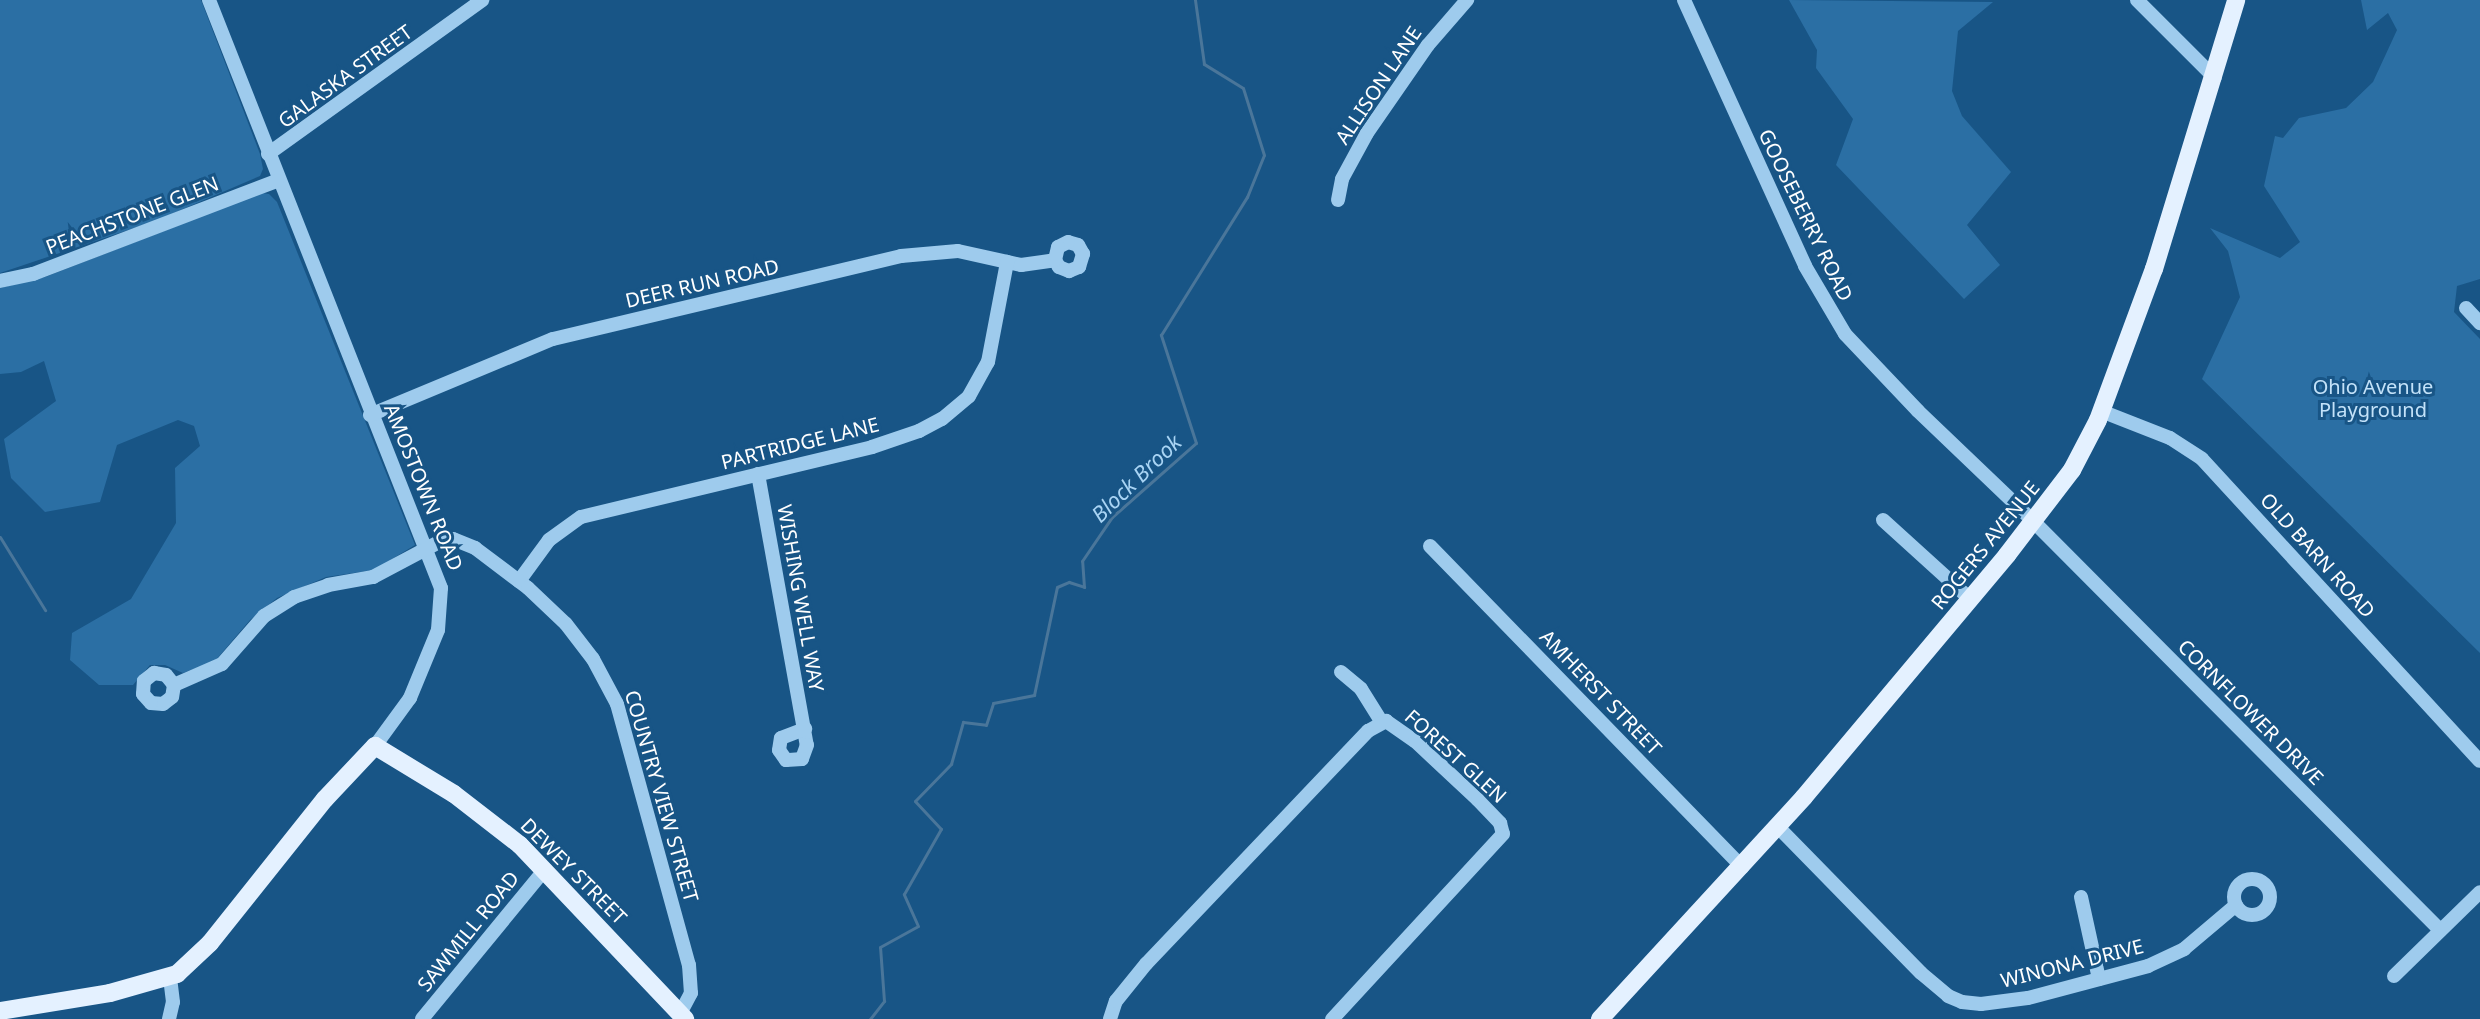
<!DOCTYPE html>
<html>
<head>
<meta charset="utf-8">
<style>
  body { margin:0 }
  #map { position:relative; width:2480px; height:1019px; overflow:hidden; background:#185586; font-family:"Noto Sans",sans-serif }
  div>[style] { position:absolute }
  [style*='--x'] { left:calc(var(--x)*1px); top:calc(var(--y)*1px); width:calc(var(--w)*1px); rotate:calc(var(--a)*1deg) }
  .green>* { inset:0; background:#2b6fa4 }
  .stream>* { height:3px; margin:-1.5px; padding:0 1.5px; transform-origin:1.5px; border-radius:1.5px; background:#4a769a }
  .minor>* { height:14px; margin:-7px; padding:0 7px; transform-origin:7px; border-radius:7px; background:#9ecbed }
  .minor>.ring { margin:-7px; padding:0; box-sizing:content-box; background:none; border:14px solid #9ecbed; border-radius:50% }
  .major>* { height:18px; margin:-9px; padding:0 9px; transform-origin:9px; border-radius:9px; background:#e4f1ff }
  span { translate:-50% -50%; white-space:nowrap; text-align:center; line-height:1.15; -webkit-text-stroke:6px #185586; paint-order:stroke }
  .street-label { font-size:20px; color:#fff }
  .park-label { font-size:20px; color:#c3e2f9 }
  .water-label { font-size:22px; color:#a9d4f4; font-style:italic }
</style>
</head>
<body>
<div id="map">
  <div class="green">
    <i style="clip-path:polygon(0 0,201px 0,260px 154px,263px 169px,260px 176px,155px 221px,0 273px)"></i>
    <i style="clip-path:polygon(1789px 0,1993px 2px,1958px 31px,1952px 91px,1962px 116px,2011px 172px,1967px 225px,2000px 265px,1964px 299px,1836px 165px,1853px 119px,1816px 68px,1817px 50px)"></i>
    <i style="clip-path:polygon(2361px 0,2480px 0,2480px 279px,2457px 286px,2454px 312px,2480px 339px,2480px 653px,2202px 379px,2240px 297px,2228px 251px,2210px 228px,2280px 258px,2300px 242px,2264px 186px,2275px 136px,2283px 138px,2299px 118px,2346px 108px,2373px 82px,2397px 30px,2388px 13px,2367px 30px)"></i>
    <i style="clip-path:polygon(262px 193px,269px 194px,277px 202px,415px 545px,374px 570px,326px 577px,277px 598px,250px 620px,215px 661px,183px 673px,165px 665px,150px 665px,133px 685px,99px 685px,70px 660px,72px 633px,131px 599px,176px 523px,175px 468px,200px 446px,194px 426px,178px 420px,117px 445px,100px 502px,45px 512px,11px 478px,4px 439px,56px 401px,44px 361px,21px 372px,0 374px,0 288px,45px 277px)"></i>
  </div>
  <div class="stream">
    <i style="--x:0;--y:537;--w:86;--a:58.3"></i>
    <i style="--x:870;--y:1019;--w:23;--a:-52"></i>
    <i style="--x:884;--y:1001;--w:54;--a:-94.2"></i>
    <i style="--x:880;--y:947;--w:43;--a:-28.9"></i>
    <i style="--x:918;--y:926;--w:35;--a:-114"></i>
    <i style="--x:904;--y:894;--w:75;--a:-60.4"></i>
    <i style="--x:941;--y:829;--w:38;--a:-133"></i>
    <i style="--x:915;--y:801;--w:52;--a:-45.8"></i>
    <i style="--x:951;--y:764;--w:44;--a:-74.1"></i>
    <i style="--x:963;--y:722;--w:23;--a:7"></i>
    <i style="--x:986;--y:725;--w:23;--a:-72"></i>
    <i style="--x:993;--y:703;--w:42;--a:-11"></i>
    <i style="--x:1034;--y:695;--w:110;--a:-78"></i>
    <i style="--x:1057;--y:587;--w:13;--a:-23"></i>
    <i style="--x:1069;--y:582;--w:16;--a:18"></i>
    <i style="--x:1084;--y:587;--w:26;--a:-94"></i>
    <i style="--x:1082;--y:561;--w:53;--a:-55.7"></i>
    <i style="--x:1112;--y:517;--w:112;--a:-41.4"></i>
    <i style="--x:1196;--y:443;--w:114;--a:-108"></i>
    <i style="--x:1161;--y:335;--w:163;--a:-58.1"></i>
    <i style="--x:1247;--y:197;--w:45;--a:-68"></i>
    <i style="--x:1264;--y:155;--w:70;--a:-107.4"></i>
    <i style="--x:1243;--y:88;--w:46;--a:-148.4"></i>
    <i style="--x:1204;--y:64;--w:65;--a:-98"></i>
  </div>
  <div class="minor">
    <i style="--x:209;--y:0;--w:632;--a:68.47"></i>
    <i style="--x:441;--y:588;--w:42;--a:94.1"></i>
    <i style="--x:438;--y:630;--w:74;--a:112.4"></i>
    <i style="--x:410;--y:698;--w:59;--a:126.1"></i>
    <i style="--x:1684;--y:0;--w:292;--a:65.5"></i>
    <i style="--x:1805;--y:266;--w:79;--a:59.5"></i>
    <i style="--x:1845;--y:334;--w:106;--a:46.5"></i>
    <i style="--x:1918;--y:411;--w:161;--a:43.7"></i>
    <i style="--x:2034;--y:522;--w:576;--a:45.14"></i>
    <i style="--x:2137;--y:0;--w:110;--a:45"></i>
    <i style="--x:268;--y:154;--w:264;--a:-35.7"></i>
    <i style="--x:1338;--y:200;--w:21;--a:-79"></i>
    <i style="--x:1342;--y:179;--w:52;--a:-61.5"></i>
    <i style="--x:1367;--y:133;--w:107;--a:-55.3"></i>
    <i style="--x:1428;--y:45;--w:60;--a:-49.1"></i>
    <i style="--x:0;--y:281;--w:34;--a:-12"></i>
    <i style="--x:33;--y:274;--w:261;--a:-20.9"></i>
    <i style="--x:2466;--y:308;--w:21;--a:47"></i>
    <i style="--x:2101;--y:411;--w:74;--a:21.4"></i>
    <i style="--x:2170;--y:438;--w:38;--a:33"></i>
    <i style="--x:2202;--y:459;--w:410;--a:47.4"></i>
    <i style="--x:370;--y:415;--w:198;--a:-22.6"></i>
    <i style="--x:553;--y:339;--w:358;--a:-13.4"></i>
    <i style="--x:901;--y:256;--w:57;--a:-5"></i>
    <i style="--x:958;--y:251;--w:65;--a:12.5"></i>
    <i style="--x:1021;--y:265;--w:34;--a:-8"></i>
    <i style="--x:1055;--y:260;--w:8;--a:60"></i>
    <i style="--x:1059;--y:267;--w:11;--a:22"></i>
    <i style="--x:1069;--y:271;--w:11;--a:-22"></i>
    <i style="--x:1079;--y:267;--w:14;--a:-73"></i>
    <i style="--x:1083;--y:254;--w:10;--a:-119"></i>
    <i style="--x:1078;--y:245;--w:10;--a:-163"></i>
    <i style="--x:1068;--y:242;--w:11;--a:153"></i>
    <i style="--x:1058;--y:247;--w:13;--a:103"></i>
    <i style="--x:758;--y:474;--w:275;--a:79.8"></i>
    <i style="--x:807;--y:745;--w:15;--a:110"></i>
    <i style="--x:802;--y:759;--w:16;--a:176"></i>
    <i style="--x:786;--y:760;--w:12;--a:-125"></i>
    <i style="--x:779;--y:750;--w:12;--a:-81"></i>
    <i style="--x:781;--y:738;--w:26;--a:-21"></i>
    <i style="--x:1883;--y:520;--w:118;--a:42.2"></i>
    <i style="--x:1430;--y:546;--w:448;--a:45.8"></i>
    <i style="--x:519;--y:581;--w:51;--a:-53.8"></i>
    <i style="--x:549;--y:540;--w:39;--a:-36"></i>
    <i style="--x:581;--y:517;--w:299;--a:-13.5"></i>
    <i style="--x:872;--y:447;--w:50;--a:-18.8"></i>
    <i style="--x:919;--y:431;--w:26;--a:-28"></i>
    <i style="--x:942;--y:419;--w:35;--a:-40"></i>
    <i style="--x:969;--y:396;--w:39;--a:-61"></i>
    <i style="--x:988;--y:362;--w:102;--a:-79.2"></i>
    <i style="--x:1341;--y:672;--w:26;--a:40"></i>
    <i style="--x:1361;--y:689;--w:38;--a:58"></i>
    <i style="--x:174;--y:685;--w:12;--a:99"></i>
    <i style="--x:172;--y:697;--w:11;--a:142"></i>
    <i style="--x:163;--y:704;--w:12;--a:-175"></i>
    <i style="--x:151;--y:703;--w:12;--a:-132"></i>
    <i style="--x:143;--y:694;--w:13;--a:-86"></i>
    <i style="--x:144;--y:681;--w:13;--a:-39"></i>
    <i style="--x:154;--y:673;--w:12;--a:9"></i>
    <i style="--x:166;--y:675;--w:13;--a:51"></i>
    <i style="--x:174;--y:685;--w:52;--a:-23.6"></i>
    <i style="--x:222;--y:664;--w:64;--a:-48.8"></i>
    <i style="--x:264;--y:616;--w:36;--a:-32"></i>
    <i style="--x:294;--y:597;--w:36;--a:-19"></i>
    <i style="--x:328;--y:585;--w:46;--a:-10.1"></i>
    <i style="--x:373;--y:577;--w:79;--a:-27.9"></i>
    <i style="--x:443;--y:540;--w:10;--a:-6"></i>
    <i style="--x:453;--y:539;--w:24;--a:22"></i>
    <i style="--x:475;--y:548;--w:66;--a:37"></i>
    <i style="--x:528;--y:588;--w:52;--a:43.5"></i>
    <i style="--x:566;--y:624;--w:44;--a:52.4"></i>
    <i style="--x:593;--y:659;--w:51;--a:61.9"></i>
    <i style="--x:617;--y:704;--w:271;--a:74.6"></i>
    <i style="--x:689;--y:965;--w:28;--a:86"></i>
    <i style="--x:691;--y:993;--w:24;--a:118"></i>
    <i style="--x:1778;--y:827;--w:204;--a:45.6"></i>
    <i style="--x:1921;--y:973;--w:35;--a:40"></i>
    <i style="--x:1948;--y:996;--w:15;--a:23"></i>
    <i style="--x:1962;--y:1002;--w:19;--a:6"></i>
    <i style="--x:1981;--y:1004;--w:47;--a:-7.3"></i>
    <i style="--x:2028;--y:998;--w:124;--a:-14.9"></i>
    <i style="--x:2148;--y:966;--w:40;--a:-25"></i>
    <i style="--x:2184;--y:949;--w:68;--a:-40.2"></i>
    <i class="ring" style="left:2234px;top:879px;width:22px;height:22px"></i>
    <i style="--x:2081;--y:897;--w:84;--a:77.6"></i>
    <i style="--x:2394;--y:976;--w:120;--a:-44.3"></i>
    <i style="--x:169;--y:1019;--w:17;--a:-77"></i>
    <i style="--x:173;--y:1002;--w:24;--a:-97"></i>
    <i style="--x:422;--y:1019;--w:194;--a:-50.6"></i>
    <i style="--x:1110;--y:1019;--w:19;--a:-72"></i>
    <i style="--x:1116;--y:1001;--w:48;--a:-51"></i>
    <i style="--x:1146;--y:964;--w:322;--a:-46.4"></i>
    <i style="--x:1368;--y:731;--w:21;--a:-29"></i>
    <i style="--x:1386;--y:721;--w:35;--a:35"></i>
    <i style="--x:1415;--y:741;--w:86;--a:43.1"></i>
    <i style="--x:1478;--y:800;--w:32;--a:46"></i>
    <i style="--x:1500;--y:823;--w:11;--a:75"></i>
    <i style="--x:1503;--y:834;--w:252;--a:132.7"></i>
  </div>
  <div class="major">
    <i style="--x:0;--y:1011;--w:111;--a:-9.3"></i>
    <i style="--x:110;--y:993;--w:70;--a:-15.8"></i>
    <i style="--x:177;--y:974;--w:45;--a:-43.2"></i>
    <i style="--x:210;--y:943;--w:184;--a:-51.4"></i>
    <i style="--x:325;--y:799;--w:73;--a:-46.7"></i>
    <i style="--x:375;--y:746;--w:92;--a:31.3"></i>
    <i style="--x:454;--y:794;--w:83;--a:37.7"></i>
    <i style="--x:520;--y:845;--w:240;--a:46.5"></i>
    <i style="--x:1600;--y:1019;--w:301;--a:-47.4"></i>
    <i style="--x:1804;--y:797;--w:316;--a:-50"></i>
    <i style="--x:2007;--y:555;--w:107;--a:-52.6"></i>
    <i style="--x:2072;--y:470;--w:56;--a:-62.5"></i>
    <i style="--x:2098;--y:420;--w:161;--a:-69.7"></i>
    <i style="--x:2154;--y:269;--w:281;--a:-73"></i>
  </div>
  <div class="street-label">
    <span style="left:345px;top:76px;rotate:-36deg">GALASKA STREET</span>
    <span style="left:1378px;top:85px;rotate:-56deg">ALLISON LANE</span>
    <span style="left:132px;top:215px;rotate:-21deg">PEACHSTONE GLEN</span>
    <span style="left:1806px;top:215px;rotate:64deg">GOOSEBERRY ROAD</span>
    <span style="left:702px;top:283px;rotate:-13deg">DEER RUN ROAD</span>
    <span style="left:800px;top:443px;rotate:-14deg">PARTRIDGE LANE</span>
    <span style="left:424px;top:487px;rotate:68deg">AMOSTOWN ROAD</span>
    <span style="left:1985px;top:545px;rotate:-51deg">ROGERS AVENUE</span>
    <span style="left:2318px;top:555px;rotate:48deg">OLD BARN ROAD</span>
    <span style="left:801px;top:598px;rotate:80deg">WISHING WELL WAY</span>
    <span style="left:1601px;top:692px;rotate:46deg">AMHERST STREET</span>
    <span style="left:2251px;top:712px;rotate:45deg">CORNFLOWER DRIVE</span>
    <span style="left:1456px;top:756px;rotate:42deg">FOREST GLEN</span>
    <span style="left:662px;top:796px;rotate:74deg">COUNTRY VIEW STREET</span>
    <span style="left:574px;top:871px;rotate:45deg">DEWEY STREET</span>
    <span style="left:468px;top:931px;rotate:-51deg">SAWMILL ROAD</span>
    <span style="left:2072px;top:963px;rotate:-14deg">WINONA DRIVE</span>
  </div>
  <div class="park-label">
    <span style="left:2373px;top:398px">Ohio Avenue<br>Playground</span>
  </div>
  <div class="water-label">
    <span style="left:1136px;top:478px;rotate:-44deg">Block Brook</span>
  </div>
</div>
</body>
</html>
